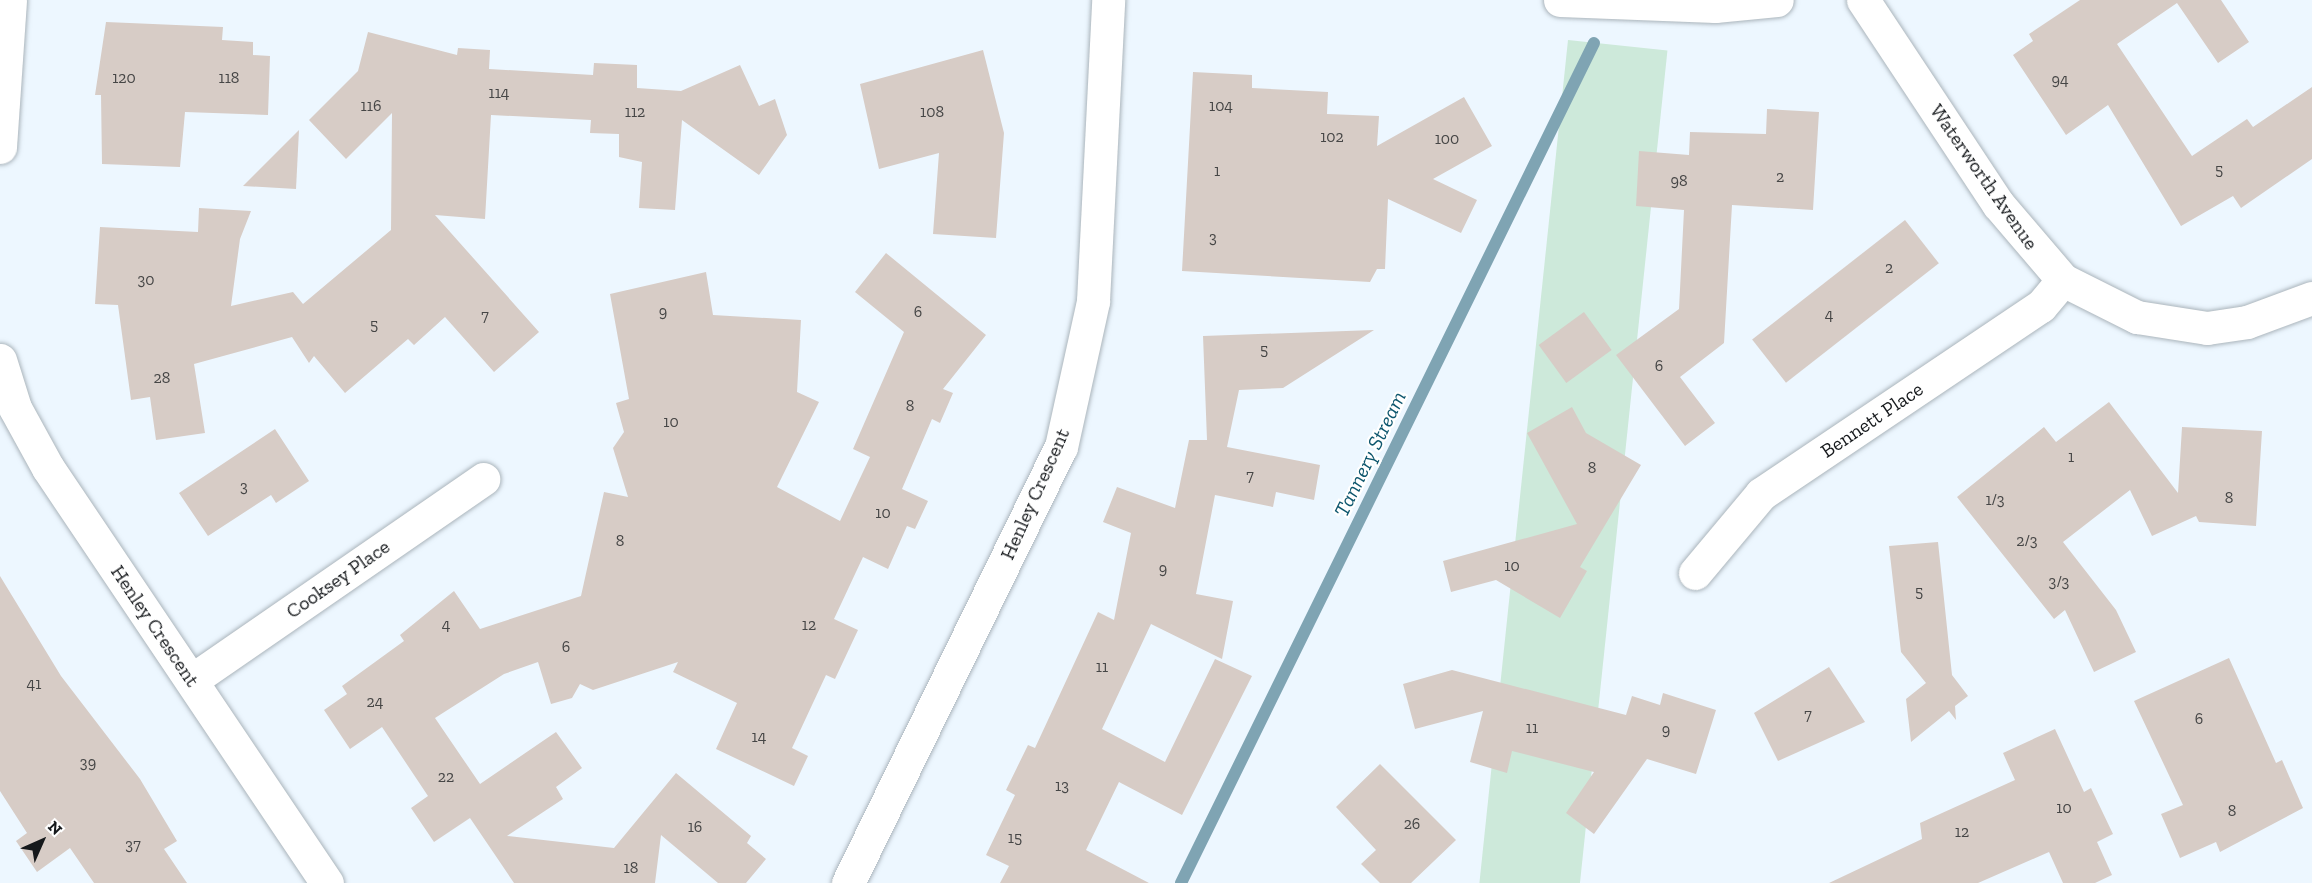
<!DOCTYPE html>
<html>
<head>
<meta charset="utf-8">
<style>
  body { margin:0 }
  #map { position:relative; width:2312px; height:883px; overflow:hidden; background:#edf7ff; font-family:"Zilla Slab",serif }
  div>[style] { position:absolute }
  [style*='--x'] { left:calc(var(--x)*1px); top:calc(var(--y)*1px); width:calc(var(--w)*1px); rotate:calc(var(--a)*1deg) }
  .green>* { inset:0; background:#cde9da; transform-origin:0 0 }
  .stream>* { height:12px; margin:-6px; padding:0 6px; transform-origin:6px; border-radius:6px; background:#7fa4b3 }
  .building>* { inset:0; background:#d7ccc6; transform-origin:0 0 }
  .roads { filter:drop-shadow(0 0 2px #abb5bc) drop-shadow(0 0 2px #abb5bc) }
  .minor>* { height:33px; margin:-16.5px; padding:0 16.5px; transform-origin:16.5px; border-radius:16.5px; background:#fff }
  span { translate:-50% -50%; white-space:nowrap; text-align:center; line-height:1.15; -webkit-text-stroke:4.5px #fff; paint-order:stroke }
  .number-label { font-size:16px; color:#464646 }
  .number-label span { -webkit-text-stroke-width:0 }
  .street-label { font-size:20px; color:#16191c }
  .water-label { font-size:21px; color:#0d566d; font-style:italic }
  .north { position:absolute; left:12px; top:811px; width:60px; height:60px; -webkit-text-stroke:4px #fff; paint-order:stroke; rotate:45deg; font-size:16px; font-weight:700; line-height:24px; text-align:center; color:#16191c }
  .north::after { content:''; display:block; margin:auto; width:21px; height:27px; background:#16191c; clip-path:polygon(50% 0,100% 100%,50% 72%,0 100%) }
</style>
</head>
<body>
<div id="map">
  <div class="green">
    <i style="left:1568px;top:40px;width:100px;height:937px;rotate:6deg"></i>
  </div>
  <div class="stream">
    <i style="--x:1181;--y:883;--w:936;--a:-63.82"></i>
  </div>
  <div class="building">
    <i style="clip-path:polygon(2080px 0,2221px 0,2249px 42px,2218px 63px,2177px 3px,2117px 44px,2192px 156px,2247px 119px,2253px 127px,2312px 87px,2312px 159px,2241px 208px,2233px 196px,2181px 226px,2108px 105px,2066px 135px,2013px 55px,2033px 41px,2029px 34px)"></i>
    <i style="clip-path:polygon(106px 22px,223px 27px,222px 40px,253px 42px,253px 55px,270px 56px,268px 115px,185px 112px,180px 167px,102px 164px,101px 95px,95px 95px)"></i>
    <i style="clip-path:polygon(368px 32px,457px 55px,458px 48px,490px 50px,489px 69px,593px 75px,594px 63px,637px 65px,637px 88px,681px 91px,740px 65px,759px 106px,775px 99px,787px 135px,759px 175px,682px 120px,675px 210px,639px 208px,642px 162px,619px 157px,619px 134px,590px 133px,591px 120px,491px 115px,485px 219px,435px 215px,539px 332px,494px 372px,445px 317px,414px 345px,408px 339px,345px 393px,314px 356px,309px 363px,292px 337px,194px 364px,205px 433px,156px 440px,150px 397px,131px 400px,118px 305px,95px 304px,100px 227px,198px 232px,199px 208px,251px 211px,240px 239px,231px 306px,293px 292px,303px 304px,391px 230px,392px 113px,346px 159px,309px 120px,358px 71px)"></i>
    <i style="clip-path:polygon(983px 50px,1004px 133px,996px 238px,933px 234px,939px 153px,879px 169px,860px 84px)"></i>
    <i style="clip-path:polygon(1193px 72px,1252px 75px,1252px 88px,1328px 92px,1327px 114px,1379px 116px,1377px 146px,1464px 97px,1492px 146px,1433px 179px,1477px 200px,1461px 233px,1388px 199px,1385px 269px,1377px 269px,1370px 282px,1182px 271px)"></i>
    <i style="clip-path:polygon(1767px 109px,1819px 112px,1813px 210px,1732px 205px,1724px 343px,1680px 377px,1715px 423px,1685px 446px,1616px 355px,1679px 309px,1684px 210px,1636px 206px,1639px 151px,1689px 155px,1690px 132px,1766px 134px)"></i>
    <i style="clip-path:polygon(299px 130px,296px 189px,243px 186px)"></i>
    <i style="left:1905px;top:220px;width:55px;height:194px;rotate:52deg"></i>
    <i style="clip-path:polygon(886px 253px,986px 335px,943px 389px,953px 393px,940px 423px,932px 419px,902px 489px,928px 501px,915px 529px,907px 526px,888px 569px,863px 557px,834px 619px,858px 630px,835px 679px,826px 675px,792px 748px,808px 756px,794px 786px,716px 749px,737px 703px,673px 672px,678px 662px,593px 690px,580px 684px,572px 698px,551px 704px,538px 662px,504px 674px,435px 718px,480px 784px,556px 732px,582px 768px,556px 787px,563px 799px,507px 836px,614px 848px,676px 773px,751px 836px,747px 843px,766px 859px,746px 883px,718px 883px,661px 835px,655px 883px,514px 883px,470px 818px,434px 842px,411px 808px,428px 796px,382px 727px,350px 749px,324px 710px,347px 694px,342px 686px,404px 641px,400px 635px,454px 591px,480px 629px,581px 596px,604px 492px,628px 497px,613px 448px,624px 432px,616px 403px,629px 399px,610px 294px,706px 272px,713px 315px,801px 320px,797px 392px,819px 402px,777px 487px,840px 521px,870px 457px,853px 449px,904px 332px,855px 292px)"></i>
    <i style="left:1584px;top:312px;width:47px;height:56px;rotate:54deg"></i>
    <i style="clip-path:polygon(1374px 330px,1283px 388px,1239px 390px,1227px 447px,1320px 465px,1314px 500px,1276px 492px,1273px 507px,1215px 495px,1196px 594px,1233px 601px,1222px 659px,1151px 624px,1102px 729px,1165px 762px,1215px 659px,1252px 676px,1182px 815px,1119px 782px,1086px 850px,1149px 883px,1000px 883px,1009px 866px,986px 855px,1015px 795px,1006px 790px,1028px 745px,1035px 748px,1098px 612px,1114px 620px,1131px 533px,1103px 522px,1117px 487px,1175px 508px,1189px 440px,1207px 440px,1203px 336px)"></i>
    <i style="clip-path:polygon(2109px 402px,2178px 493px,2182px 427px,2262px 431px,2256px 526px,2199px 522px,2196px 516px,2152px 536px,2130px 490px,2063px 542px,2116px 610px,2136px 652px,2094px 672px,2065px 610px,2054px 619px,1957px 497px,2044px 427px,2056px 442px)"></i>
    <i style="clip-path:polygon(1572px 407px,1586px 433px,1641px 465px,1580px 567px,1587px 571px,1560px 618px,1496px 580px,1451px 592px,1443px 561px,1577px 524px,1527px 433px)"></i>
    <i style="clip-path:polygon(275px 429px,309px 481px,276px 503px,271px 495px,208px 536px,179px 493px)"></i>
    <i style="clip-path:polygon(1938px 542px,1952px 675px,1968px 696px,1955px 706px,1956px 720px,1949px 711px,1911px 742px,1906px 699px,1926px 683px,1901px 652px,1889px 546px)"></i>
    <i style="clip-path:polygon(0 576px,61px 676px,140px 779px,177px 841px,164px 849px,187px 883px,94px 883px,70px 848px,37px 872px,16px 841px,27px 833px,0 791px)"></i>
    <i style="clip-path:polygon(2229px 658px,2276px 763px,2282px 760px,2303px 808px,2220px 852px,2216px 842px,2180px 858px,2161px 814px,2183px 805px,2134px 701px)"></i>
    <i style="clip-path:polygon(1829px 667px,1865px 722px,1778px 761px,1754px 713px)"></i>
    <i style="clip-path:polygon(1452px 670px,1626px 715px,1632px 696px,1660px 705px,1663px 693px,1716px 710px,1696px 774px,1647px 759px,1594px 834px,1566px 813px,1594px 772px,1512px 751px,1507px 773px,1470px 762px,1483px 711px,1415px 729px,1403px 684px)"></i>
    <i style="clip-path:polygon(2055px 729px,2084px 792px,2091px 788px,2113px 834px,2097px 842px,2112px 875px,2095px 883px,2063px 883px,2049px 852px,1978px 883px,1829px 883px,1922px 839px,1920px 823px,2015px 780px,2003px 753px)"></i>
    <i style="clip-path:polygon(1380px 764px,1456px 840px,1411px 883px,1380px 883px,1361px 864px,1376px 850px,1336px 807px)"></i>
  </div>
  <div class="roads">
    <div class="minor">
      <i style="--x:1560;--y:0;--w:155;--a:2.2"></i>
      <i style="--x:1715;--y:6;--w:62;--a:-5.5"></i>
      <i style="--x:1863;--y:0;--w:245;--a:56.5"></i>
      <i style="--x:1998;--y:204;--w:100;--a:49.5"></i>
      <i style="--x:2063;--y:280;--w:83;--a:26.6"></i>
      <i style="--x:2137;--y:317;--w:71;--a:8.9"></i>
      <i style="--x:2207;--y:328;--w:40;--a:-8.5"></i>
      <i style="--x:2247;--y:322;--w:69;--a:-20.3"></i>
      <i style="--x:0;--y:147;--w:147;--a:-86.1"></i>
      <i style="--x:0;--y:360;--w:50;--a:72.6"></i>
      <i style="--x:15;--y:408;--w:68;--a:61.2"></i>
      <i style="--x:48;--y:468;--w:500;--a:56.09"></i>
      <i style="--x:1695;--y:573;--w:103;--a:-50.1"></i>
      <i style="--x:1761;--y:494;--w:337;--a:-33.9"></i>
      <i style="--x:2041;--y:306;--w:34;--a:-50"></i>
      <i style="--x:192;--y:680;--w:354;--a:-34.6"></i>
      <i style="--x:848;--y:883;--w:485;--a:-64"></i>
      <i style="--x:1061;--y:447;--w:149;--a:-77.6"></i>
      <i style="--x:1093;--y:301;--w:301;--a:-87.1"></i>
    </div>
  </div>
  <div class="number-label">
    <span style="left:124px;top:78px">120</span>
    <span style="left:229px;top:78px">118</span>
    <span style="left:2060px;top:80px">94</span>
    <span style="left:499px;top:93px">114</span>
    <span style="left:371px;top:106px">116</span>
    <span style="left:1221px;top:106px">104</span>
    <span style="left:635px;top:112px">112</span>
    <span style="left:932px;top:112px">108</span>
    <span style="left:1332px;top:137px">102</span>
    <span style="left:1447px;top:139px">100</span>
    <span style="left:2219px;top:170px">5</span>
    <span style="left:1217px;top:171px">1</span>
    <span style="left:1780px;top:177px">2</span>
    <span style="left:1679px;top:181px">98</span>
    <span style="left:1213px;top:238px">3</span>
    <span style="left:1889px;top:268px">2</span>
    <span style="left:146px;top:280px">30</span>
    <span style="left:663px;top:312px">9</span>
    <span style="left:918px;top:312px">6</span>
    <span style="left:1829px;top:315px">4</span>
    <span style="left:485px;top:316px">7</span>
    <span style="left:374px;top:325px">5</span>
    <span style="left:1264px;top:350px">5</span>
    <span style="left:1659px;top:366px">6</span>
    <span style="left:162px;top:378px">28</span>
    <span style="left:910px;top:406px">8</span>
    <span style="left:671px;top:422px">10</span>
    <span style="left:2071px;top:457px">1</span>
    <span style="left:1592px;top:468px">8</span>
    <span style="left:1250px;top:476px">7</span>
    <span style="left:244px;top:487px">3</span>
    <span style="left:2229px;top:498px">8</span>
    <span style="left:1995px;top:500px">1/3</span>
    <span style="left:883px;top:513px">10</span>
    <span style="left:620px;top:541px">8</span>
    <span style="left:2027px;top:541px">2/3</span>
    <span style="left:1512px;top:566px">10</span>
    <span style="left:1163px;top:569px">9</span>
    <span style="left:2059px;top:582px">3/3</span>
    <span style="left:1919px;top:592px">5</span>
    <span style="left:446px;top:625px">4</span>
    <span style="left:809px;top:625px">12</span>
    <span style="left:566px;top:647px">6</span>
    <span style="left:1102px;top:667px">11</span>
    <span style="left:34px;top:684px">41</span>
    <span style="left:375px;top:702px">24</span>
    <span style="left:1808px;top:715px">7</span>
    <span style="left:2199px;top:719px">6</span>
    <span style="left:1532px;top:728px">11</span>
    <span style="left:1666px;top:730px">9</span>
    <span style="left:759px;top:737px">14</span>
    <span style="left:88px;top:763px">39</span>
    <span style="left:446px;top:777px">22</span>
    <span style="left:1062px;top:786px">13</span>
    <span style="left:2064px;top:808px">10</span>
    <span style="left:2232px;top:811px">8</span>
    <span style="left:1412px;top:824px">26</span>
    <span style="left:695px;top:827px">16</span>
    <span style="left:1962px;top:832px">12</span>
    <span style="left:1015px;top:838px">15</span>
    <span style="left:133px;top:845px">37</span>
    <span style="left:631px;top:868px">18</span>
  </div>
  <div class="street-label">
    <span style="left:1984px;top:177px;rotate:55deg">Waterworth Avenue</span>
    <span style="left:1872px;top:420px;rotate:-34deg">Bennett Place</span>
    <span style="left:1035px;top:494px;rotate:-66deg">Henley Crescent</span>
    <span style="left:338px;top:579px;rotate:-35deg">Cooksey Place</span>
    <span style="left:155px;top:626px;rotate:56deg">Henley Crescent</span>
  </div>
  <div class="water-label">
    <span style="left:1370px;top:454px;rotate:-64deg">Tannery Stream</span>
  </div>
  <div class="north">N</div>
</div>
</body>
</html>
